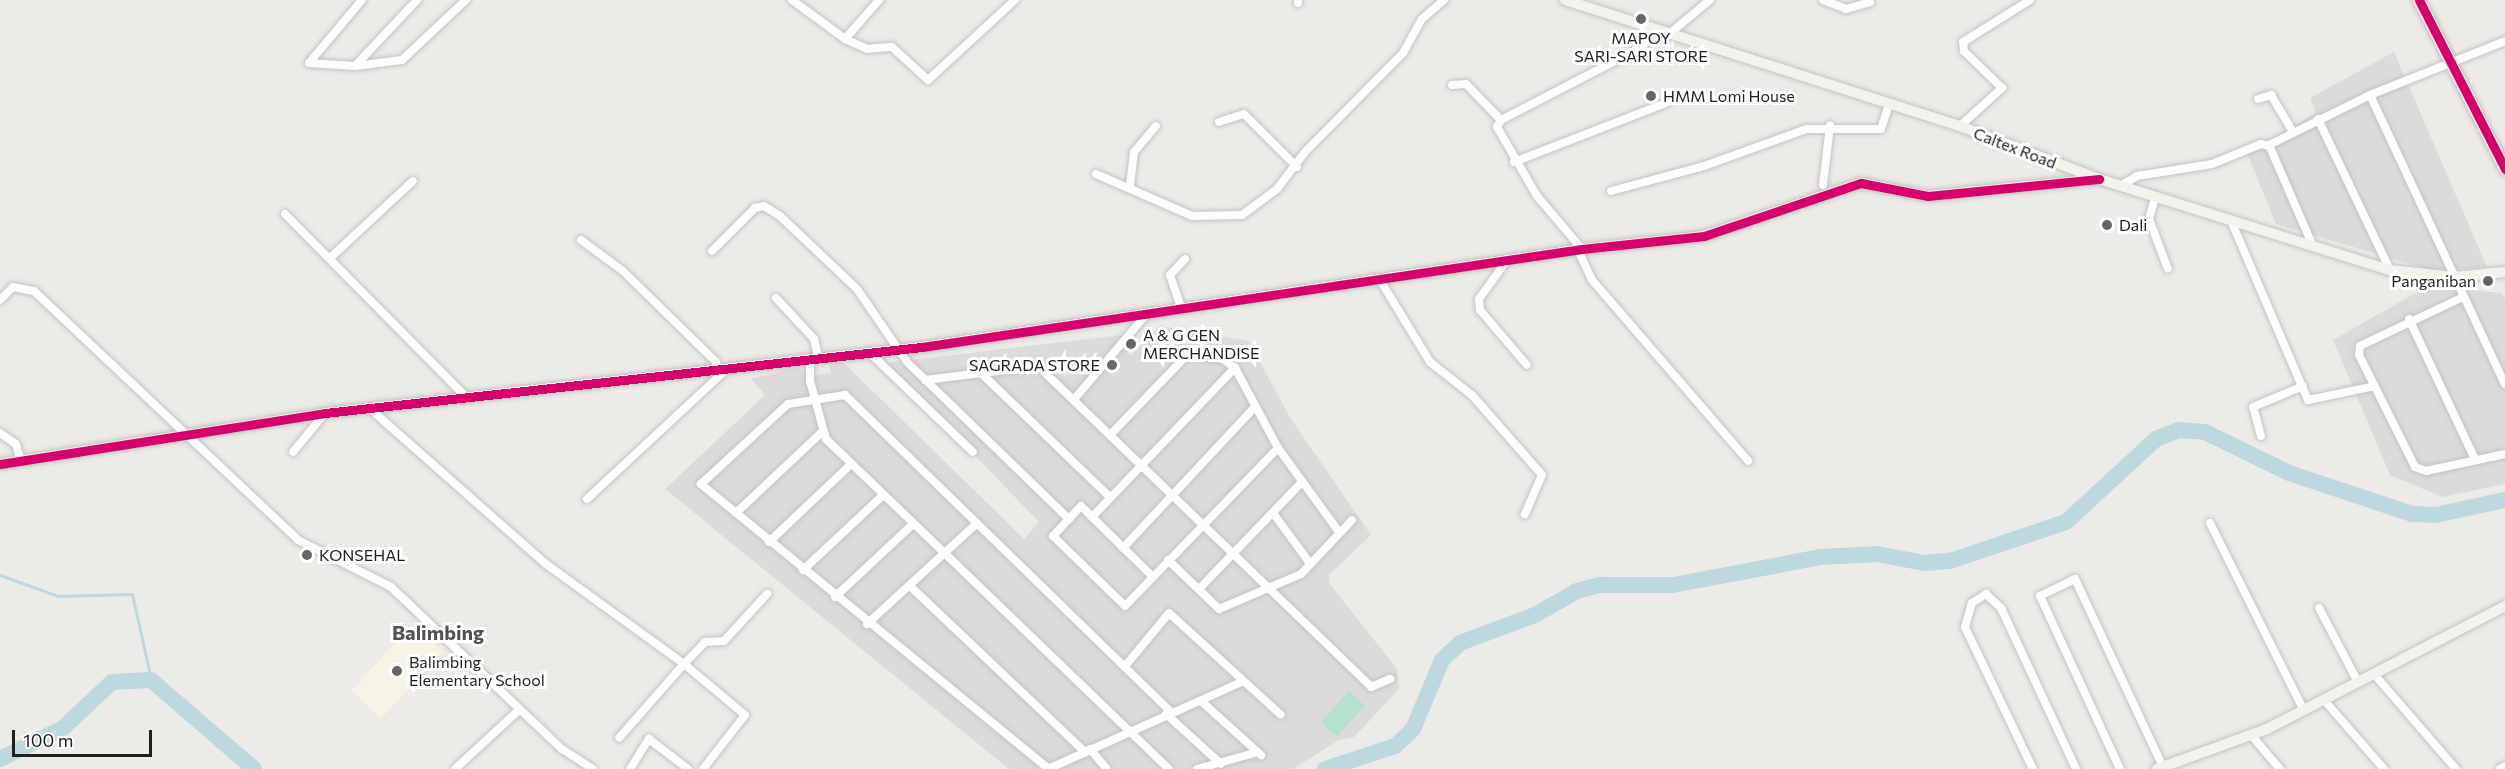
<!DOCTYPE html>
<html>
<head>
<meta charset="utf-8">
<style>
  body { margin:0 }
  #map { position:relative; width:2505px; height:769px; overflow:hidden; background:#edebe8; font-family:Commissioner,sans-serif }
  div>[style] { position:absolute }
  [style*='--x'] { left:calc(var(--x)*1px); top:calc(var(--y)*1px); width:calc(var(--w)*1px); rotate:calc(var(--a)*1deg) }
  .residential>* { inset:0; background:#dcdbd9 }
  .education>* { inset:0; background:#f6f4e4; transform-origin:0 0 }
  .pitch>* { inset:0; background:#b6e1ce; transform-origin:0 0 }
  .stream>* { height:3px; margin:-1.5px; padding:0 1.5px; transform-origin:1.5px; border-radius:1.5px; background:#bdd8de }
  .river>* { height:16px; margin:-8px; padding:0 8px; transform-origin:8px; border-radius:8px; background:#bdd8de }
  .roads { filter:drop-shadow(0 0 2px #c4c3c2) drop-shadow(0 0 2px #c4c3c2) }
  .street>* { height:8px; margin:-4px; padding:0 4px; transform-origin:4px; border-radius:4px; background:#fcfcfc }
  .secondary>* { height:10px; margin:-5px; padding:0 5px; transform-origin:5px; border-radius:5px; background:#f3f3eb }
  .primary>* { height:12px; margin:-6px; padding:0 6px; transform-origin:6px; border-radius:6px; background:#f0ebe5 }
  .cycleway>* { height:9px; margin:-4.5px; padding:0 4.5px; transform-origin:4.5px; border-radius:4.5px; background:#d6006c }
  .dots>* { width:16px; height:16px; translate:-50% -50%; box-sizing:border-box; border:3px solid #fff; border-radius:50% }
  span { translate:-50% -50%; white-space:nowrap; text-align:center; line-height:1.15; -webkit-text-stroke:6px #fff; paint-order:stroke }
  .poi-label { font-size:16px; color:#1f1f1f }
  .left { translate:0 -50%; text-align:left }
  .right { translate:-100% -50%; text-align:right }
  .street-label { font-size:16px; color:#1f1f1f }
  .quarter-label { font-size:20px; color:#525252; font-weight:700 }
  .scale { position:absolute; left:12px; top:730px; width:140px; height:27px; box-sizing:border-box; border:3px solid #1f1f1f; border-top:0; padding-left:8px; font-size:18px; line-height:21px; white-space:nowrap; color:#1f1f1f; -webkit-text-stroke:4px #fff; paint-order:stroke }
</style>
</head>
<body>
<div id="map">
  <div class="residential">
    <i style="clip-path:polygon(2394px 52px,2487px 267px,2431px 270px,2276px 224px,2247px 153px,2316px 113px,2310px 98px)"></i>
    <i style="clip-path:polygon(2428px 286px,2502px 293px,2505px 299px,2505px 484px,2442px 497px,2390px 475px,2333px 340px)"></i>
    <i style="clip-path:polygon(1160px 326px,1249px 341px,1289px 416px,1371px 535px,1329px 575px,1330px 584px,1397px 669px,1399px 689px,1354px 737px,1339px 740px,1293px 769px,1009px 769px,665px 489px,765px 395px,751px 379px,800px 367px,806px 377px,831px 373px,829px 361px,842px 361px,1024px 539px,1039px 522px,885px 363px,1122px 335px,1116px 342px,1131px 355px)"></i>
  </div>
  <div class="education">
    <i style="left:413px;top:624px;width:41px;height:91px;rotate:43deg"></i>
  </div>
  <div class="pitch">
    <i style="left:1349px;top:691px;width:22px;height:42px;rotate:43deg"></i>
  </div>
  <div class="stream">
    <i style="--x:0;--y:575;--w:62;--a:19.9"></i>
    <i style="--x:58;--y:596;--w:74;--a:-1.5"></i>
    <i style="--x:132;--y:594;--w:88;--a:77.5"></i>
  </div>
  <div class="river">
    <i style="--x:0;--y:759;--w:70;--a:-26.2"></i>
    <i style="--x:63;--y:728;--w:67;--a:-43.2"></i>
    <i style="--x:112;--y:682;--w:39;--a:-3"></i>
    <i style="--x:151;--y:680;--w:136;--a:40.8"></i>
    <i style="--x:1325;--y:769;--w:74;--a:-18.2"></i>
    <i style="--x:1395;--y:746;--w:25;--a:-43"></i>
    <i style="--x:1413;--y:729;--w:75;--a:-67.2"></i>
    <i style="--x:1442;--y:660;--w:25;--a:-43"></i>
    <i style="--x:1460;--y:643;--w:80;--a:-20.5"></i>
    <i style="--x:1535;--y:615;--w:48;--a:-29.7"></i>
    <i style="--x:1577;--y:591;--w:24;--a:-15"></i>
    <i style="--x:1600;--y:585;--w:73;--a:0"></i>
    <i style="--x:1673;--y:585;--w:151;--a:-10.7"></i>
    <i style="--x:1821;--y:557;--w:56;--a:-3.1"></i>
    <i style="--x:1877;--y:554;--w:49;--a:10.6"></i>
    <i style="--x:1925;--y:563;--w:25;--a:-5"></i>
    <i style="--x:1950;--y:561;--w:122;--a:-18.6"></i>
    <i style="--x:2066;--y:522;--w:122;--a:-42.7"></i>
    <i style="--x:2156;--y:439;--w:24;--a:-22"></i>
    <i style="--x:2178;--y:430;--w:27;--a:4"></i>
    <i style="--x:2205;--y:432;--w:93;--a:26"></i>
    <i style="--x:2289;--y:473;--w:130;--a:18.4"></i>
    <i style="--x:2412;--y:514;--w:23;--a:2"></i>
    <i style="--x:2435;--y:515;--w:72;--a:-12.1"></i>
  </div>
  <div class="roads">
    <div class="street">
      <i style="--x:362;--y:0;--w:82;--a:130.1"></i>
      <i style="--x:309;--y:63;--w:46;--a:3.7"></i>
      <i style="--x:355;--y:66;--w:91;--a:-46.8"></i>
      <i style="--x:792;--y:0;--w:66;--a:36.3"></i>
      <i style="--x:845;--y:39;--w:52;--a:-48.9"></i>
      <i style="--x:1823;--y:0;--w:25;--a:21"></i>
      <i style="--x:1846;--y:9;--w:25;--a:-16"></i>
      <i style="--x:1298;--y:3;--w:3;--a:-90"></i>
      <i style="--x:1669;--y:34;--w:53;--a:-39.7"></i>
      <i style="--x:845;--y:39;--w:24;--a:24"></i>
      <i style="--x:867;--y:49;--w:25;--a:-5"></i>
      <i style="--x:892;--y:47;--w:49;--a:42.5"></i>
      <i style="--x:928;--y:80;--w:118;--a:-42.6"></i>
      <i style="--x:355;--y:66;--w:47;--a:-7.3"></i>
      <i style="--x:402;--y:60;--w:88;--a:-43.2"></i>
      <i style="--x:1452;--y:85;--w:14;--a:-4"></i>
      <i style="--x:1466;--y:84;--w:50;--a:45.8"></i>
      <i style="--x:2370;--y:95;--w:319;--a:65"></i>
      <i style="--x:2258;--y:99;--w:14;--a:-17"></i>
      <i style="--x:2271;--y:95;--w:43;--a:59.3"></i>
      <i style="--x:2318;--y:119;--w:167;--a:64.5"></i>
      <i style="--x:1219;--y:122;--w:26;--a:-18"></i>
      <i style="--x:1244;--y:114;--w:75;--a:45"></i>
      <i style="--x:1960;--y:126;--w:57;--a:-42.1"></i>
      <i style="--x:2002;--y:88;--w:53;--a:-135.8"></i>
      <i style="--x:1964;--y:51;--w:9;--a:-96"></i>
      <i style="--x:1963;--y:42;--w:79;--a:-32.1"></i>
      <i style="--x:1514;--y:162;--w:163;--a:-21.2"></i>
      <i style="--x:1096;--y:174;--w:105;--a:23.6"></i>
      <i style="--x:1192;--y:216;--w:50;--a:-1.1"></i>
      <i style="--x:1242;--y:215;--w:44;--a:-36.6"></i>
      <i style="--x:1277;--y:189;--w:46;--a:-52.9"></i>
      <i style="--x:1305;--y:152;--w:139;--a:-45.3"></i>
      <i style="--x:1403;--y:53;--w:39;--a:-61"></i>
      <i style="--x:1422;--y:19;--w:29;--a:-41"></i>
      <i style="--x:1130;--y:185;--w:33;--a:-83"></i>
      <i style="--x:1134;--y:152;--w:34;--a:-50"></i>
      <i style="--x:1823;--y:185;--w:60;--a:-83.3"></i>
      <i style="--x:2120;--y:186;--w:20;--a:-30"></i>
      <i style="--x:2137;--y:176;--w:76;--a:-9.1"></i>
      <i style="--x:2212;--y:164;--w:53;--a:-22.2"></i>
      <i style="--x:2261;--y:144;--w:8;--a:14"></i>
      <i style="--x:1611;--y:191;--w:96;--a:-15"></i>
      <i style="--x:1704;--y:166;--w:109;--a:-19.8"></i>
      <i style="--x:1807;--y:129;--w:74;--a:0"></i>
      <i style="--x:1881;--y:129;--w:26;--a:-72"></i>
      <i style="--x:2155;--y:198;--w:22;--a:106"></i>
      <i style="--x:2149;--y:219;--w:53;--a:69.2"></i>
      <i style="--x:285;--y:214;--w:257;--a:45.3"></i>
      <i style="--x:2232;--y:223;--w:193;--a:66.8"></i>
      <i style="--x:2308;--y:400;--w:68;--a:-11.8"></i>
      <i style="--x:581;--y:240;--w:52;--a:36.4"></i>
      <i style="--x:623;--y:271;--w:130;--a:44.4"></i>
      <i style="--x:716;--y:362;--w:9;--a:84"></i>
      <i style="--x:2312;--y:244;--w:108;--a:-113.5"></i>
      <i style="--x:2269;--y:145;--w:113;--a:-26.3"></i>
      <i style="--x:2370;--y:95;--w:145;--a:-21.8"></i>
      <i style="--x:1582;--y:249;--w:70;--a:-130.3"></i>
      <i style="--x:1537;--y:196;--w:80;--a:-120.1"></i>
      <i style="--x:1497;--y:127;--w:8;--a:-60"></i>
      <i style="--x:1501;--y:120;--w:159;--a:-27.4"></i>
      <i style="--x:1642;--y:47;--w:24;--a:-45"></i>
      <i style="--x:1578;--y:250;--w:33;--a:65"></i>
      <i style="--x:1592;--y:280;--w:239;--a:49.2"></i>
      <i style="--x:712;--y:251;--w:61;--a:-45"></i>
      <i style="--x:755;--y:208;--w:9;--a:-13"></i>
      <i style="--x:764;--y:206;--w:19;--a:32"></i>
      <i style="--x:780;--y:216;--w:106;--a:43.5"></i>
      <i style="--x:857;--y:289;--w:88;--a:55.6"></i>
      <i style="--x:907;--y:362;--w:226;--a:44.1"></i>
      <i style="--x:330;--y:258;--w:113;--a:-42.9"></i>
      <i style="--x:1505;--y:263;--w:44;--a:125.8"></i>
      <i style="--x:1479;--y:299;--w:11;--a:85"></i>
      <i style="--x:1480;--y:310;--w:72;--a:49.5"></i>
      <i style="--x:1380;--y:280;--w:96;--a:58.6"></i>
      <i style="--x:1430;--y:362;--w:53;--a:38.2"></i>
      <i style="--x:1472;--y:395;--w:106;--a:48.8"></i>
      <i style="--x:1542;--y:475;--w:43;--a:113.6"></i>
      <i style="--x:2463;--y:297;--w:114;--a:154.6"></i>
      <i style="--x:2360;--y:346;--w:9;--a:96"></i>
      <i style="--x:2359;--y:355;--w:125;--a:63.4"></i>
      <i style="--x:2415;--y:467;--w:12;--a:20"></i>
      <i style="--x:2426;--y:471;--w:81;--a:-12.1"></i>
      <i style="--x:776;--y:298;--w:56;--a:47.2"></i>
      <i style="--x:814;--y:339;--w:18;--a:77"></i>
      <i style="--x:0;--y:300;--w:18;--a:-45"></i>
      <i style="--x:13;--y:287;--w:21;--a:11"></i>
      <i style="--x:34;--y:291;--w:363;--a:43.3"></i>
      <i style="--x:298;--y:540;--w:104;--a:26.8"></i>
      <i style="--x:391;--y:587;--w:236;--a:43.5"></i>
      <i style="--x:562;--y:749;--w:37;--a:33"></i>
      <i style="--x:1182;--y:310;--w:37;--a:-109"></i>
      <i style="--x:1170;--y:275;--w:22;--a:-47"></i>
      <i style="--x:2409;--y:319;--w:155;--a:64.8"></i>
      <i style="--x:869;--y:352;--w:144;--a:43.9"></i>
      <i style="--x:810;--y:358;--w:23;--a:90"></i>
      <i style="--x:810;--y:381;--w:60;--a:74.6"></i>
      <i style="--x:826;--y:439;--w:476;--a:43.9"></i>
      <i style="--x:981;--y:373;--w:180;--a:43.9"></i>
      <i style="--x:925;--y:380;--w:114;--a:-7.1"></i>
      <i style="--x:1038;--y:366;--w:463;--a:43.9"></i>
      <i style="--x:1371;--y:687;--w:21;--a:-23"></i>
      <i style="--x:1076;--y:397;--w:106;--a:-49.6"></i>
      <i style="--x:369;--y:408;--w:236;--a:41.4"></i>
      <i style="--x:546;--y:564;--w:170;--a:35.9"></i>
      <i style="--x:684;--y:664;--w:98;--a:131.3"></i>
      <i style="--x:0;--y:433;--w:19;--a:35"></i>
      <i style="--x:16;--y:444;--w:18;--a:74"></i>
      <i style="--x:1112;--y:433;--w:110;--a:-46.1"></i>
      <i style="--x:1188;--y:354;--w:35;--a:8"></i>
      <i style="--x:1223;--y:359;--w:15;--a:37"></i>
      <i style="--x:1235;--y:368;--w:91;--a:61.7"></i>
      <i style="--x:1278;--y:448;--w:104;--a:54"></i>
      <i style="--x:2261;--y:436;--w:30;--a:-105"></i>
      <i style="--x:2253;--y:407;--w:54;--a:-22.8"></i>
      <i style="--x:293;--y:452;--w:50;--a:-50.6"></i>
      <i style="--x:587;--y:499;--w:190;--a:-42.9"></i>
      <i style="--x:736;--y:513;--w:117;--a:-43.3"></i>
      <i style="--x:1273;--y:513;--w:61;--a:53.7"></i>
      <i style="--x:1092;--y:517;--w:207;--a:-46.2"></i>
      <i style="--x:2210;--y:523;--w:210;--a:63.4"></i>
      <i style="--x:769;--y:542;--w:112;--a:-43.5"></i>
      <i style="--x:1123;--y:548;--w:193;--a:-46.9"></i>
      <i style="--x:1168;--y:560;--w:71;--a:43.9"></i>
      <i style="--x:1219;--y:609;--w:89;--a:-23.1"></i>
      <i style="--x:1301;--y:574;--w:74;--a:-46.6"></i>
      <i style="--x:803;--y:570;--w:108;--a:-43.1"></i>
      <i style="--x:1153;--y:577;--w:101;--a:-135.4"></i>
      <i style="--x:1081;--y:506;--w:41;--a:133"></i>
      <i style="--x:1053;--y:536;--w:100;--a:44.2"></i>
      <i style="--x:1125;--y:606;--w:220;--a:-45.9"></i>
      <i style="--x:911;--y:587;--w:240;--a:43.5"></i>
      <i style="--x:1199;--y:589;--w:149;--a:-46.1"></i>
      <i style="--x:835;--y:597;--w:105;--a:-43.1"></i>
      <i style="--x:2319;--y:608;--w:84;--a:62.2"></i>
      <i style="--x:867;--y:624;--w:148;--a:-42.5"></i>
      <i style="--x:1126;--y:665;--w:67;--a:-50.4"></i>
      <i style="--x:1169;--y:613;--w:151;--a:42.3"></i>
      <i style="--x:2374;--y:674;--w:125;--a:49.2"></i>
      <i style="--x:2324;--y:700;--w:91;--a:49"></i>
      <i style="--x:1201;--y:701;--w:81;--a:42"></i>
      <i style="--x:1166;--y:714;--w:74;--a:42.3"></i>
      <i style="--x:2252;--y:736;--w:43;--a:49.7"></i>
      <i style="--x:1090;--y:749;--w:26;--a:50"></i>
      <i style="--x:455;--y:769;--w:87;--a:-42.7"></i>
      <i style="--x:630;--y:769;--w:36;--a:-58"></i>
      <i style="--x:649;--y:739;--w:49;--a:37.6"></i>
      <i style="--x:703;--y:769;--w:68;--a:-52.1"></i>
      <i style="--x:745;--y:715;--w:80;--a:-140.1"></i>
      <i style="--x:684;--y:664;--w:30;--a:-46"></i>
      <i style="--x:705;--y:642;--w:19;--a:-3"></i>
      <i style="--x:724;--y:641;--w:64;--a:-47.5"></i>
      <i style="--x:1048;--y:769;--w:213;--a:-24.2"></i>
      <i style="--x:1049;--y:769;--w:450;--a:-140.7"></i>
      <i style="--x:701;--y:484;--w:118;--a:-42.6"></i>
      <i style="--x:788;--y:404;--w:58;--a:-9"></i>
      <i style="--x:845;--y:395;--w:455;--a:44.2"></i>
      <i style="--x:1197;--y:769;--w:63;--a:-15.6"></i>
      <i style="--x:2033;--y:769;--w:157;--a:-115.6"></i>
      <i style="--x:1965;--y:627;--w:25;--a:-74"></i>
      <i style="--x:1972;--y:603;--w:17;--a:-33"></i>
      <i style="--x:1986;--y:594;--w:21;--a:43"></i>
      <i style="--x:2001;--y:608;--w:178;--a:65"></i>
      <i style="--x:2120;--y:769;--w:191;--a:-114.8"></i>
      <i style="--x:2040;--y:596;--w:39;--a:-26"></i>
      <i style="--x:2075;--y:579;--w:208;--a:64.9"></i>
      <i style="--x:2500;--y:769;--w:6;--a:-31"></i>
    </div>
    <div class="secondary">
      <i style="--x:1565;--y:0;--w:415;--a:17.7"></i>
      <i style="--x:1960;--y:126;--w:149;--a:20.9"></i>
      <i style="--x:2099;--y:179;--w:305;--a:17.4"></i>
      <i style="--x:2390;--y:270;--w:64;--a:6.2"></i>
      <i style="--x:2454;--y:277;--w:51;--a:-5.6"></i>
      <i style="--x:0;--y:464;--w:329;--a:-8.9"></i>
      <i style="--x:325;--y:413;--w:601;--a:-6.31"></i>
      <i style="--x:922;--y:347;--w:667;--a:-8.45"></i>
      <i style="--x:1582;--y:249;--w:123;--a:-6.1"></i>
      <i style="--x:1704;--y:236;--w:166;--a:-18.7"></i>
      <i style="--x:1861;--y:183;--w:68;--a:11"></i>
      <i style="--x:1928;--y:196;--w:172;--a:-5.7"></i>
      <i style="--x:2157;--y:769;--w:117;--a:-20"></i>
      <i style="--x:2267;--y:729;--w:268;--a:-27.3"></i>
    </div>
    <div class="primary">
      <i style="--x:2419;--y:0;--w:190;--a:63"></i>
    </div>
  </div>
  <div class="cycleway">
    <i style="--x:2419;--y:0;--w:190;--a:63"></i>
    <i style="--x:0;--y:464;--w:329;--a:-8.9"></i>
    <i style="--x:325;--y:413;--w:601;--a:-6.31"></i>
    <i style="--x:922;--y:347;--w:667;--a:-8.45"></i>
    <i style="--x:1582;--y:249;--w:123;--a:-6.1"></i>
    <i style="--x:1704;--y:236;--w:166;--a:-18.7"></i>
    <i style="--x:1861;--y:183;--w:68;--a:11"></i>
    <i style="--x:1928;--y:196;--w:172;--a:-5.7"></i>
  </div>
  <div class="dots">
    <i style="left:1641px;top:19px;background:#676665"></i>
    <i style="left:1651px;top:96px;background:#676665"></i>
    <i style="left:2107px;top:225px;background:#676665"></i>
    <i style="left:2488px;top:281px;background:#676665"></i>
    <i style="left:1131px;top:344px;background:#676665"></i>
    <i style="left:1112px;top:365px;background:#676665"></i>
    <i style="left:307px;top:555px;background:#676665"></i>
    <i style="left:397px;top:671px;background:#676665"></i>
  </div>
  <div class="poi-label">
    <span style="left:1641px;top:47px">MAPOY<br>SARI-SARI STORE</span>
    <span class="left" style="left:1663px;top:96px">HMM Lomi House</span>
    <span class="left" style="left:2119px;top:225px">Dali</span>
    <span class="right" style="left:2476px;top:281px">Panganiban</span>
    <span class="left" style="left:1143px;top:344px">A &amp; G GEN<br>MERCHANDISE</span>
    <span class="right" style="left:1100px;top:365px">SAGRADA STORE</span>
    <span class="left" style="left:319px;top:555px">KONSEHAL</span>
    <span class="left" style="left:409px;top:671px">Balimbing<br>Elementary School</span>
  </div>
  <div class="street-label">
    <span style="left:2015px;top:148px;rotate:21deg">Caltex Road</span>
  </div>
  <div class="quarter-label">
    <span style="left:438px;top:632px">Balimbing</span>
  </div>
  <div class="scale">100 m</div>
</div>
</body>
</html>
